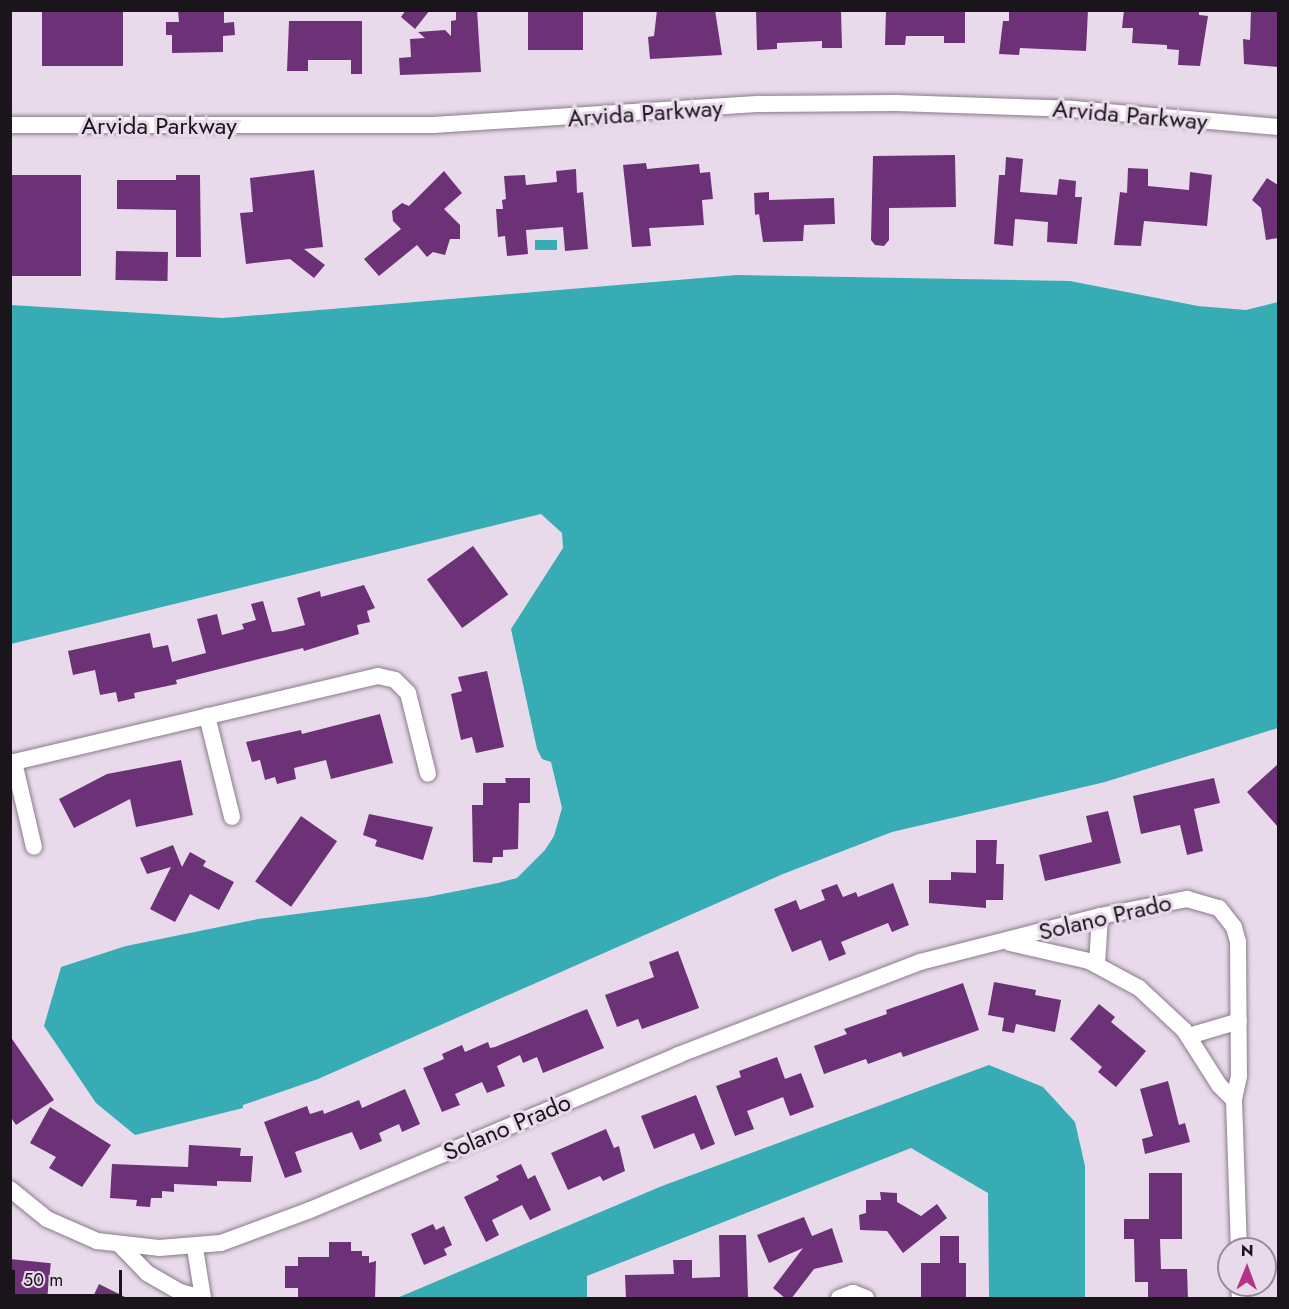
<!DOCTYPE html>
<html>
<head>
<meta charset="utf-8">
<style>
  body { margin:0 }
  #map { position:relative; width:1289px; height:1309px; overflow:hidden; background:#e9daeb; font-family:Jost,sans-serif }
  div>[style] { position:absolute }
  [style*='--x'] { left:calc(var(--x)*1px); top:calc(var(--y)*1px); width:calc(var(--w)*1px); rotate:calc(var(--a)*1deg) }
  .water>* { inset:0; background:#37acb5; transform-origin:0 0 }
  .building>* { inset:0; background:#6c3176; transform-origin:0 0 }
  .roads { filter:drop-shadow(0 0 2px #887b8a) drop-shadow(0 0 2px #887b8a) }
  .minor>* { height:16px; margin:-8px; padding:0 8px; transform-origin:8px; border-radius:8px; background:#fff }
  span { translate:-50% -50%; white-space:nowrap; text-align:center; line-height:1.15; -webkit-text-stroke:6px #e9daeb; paint-order:stroke }
  .street-label { font-size:24px; color:#1a151b }
  .frame { position:absolute; inset:0; border:12px solid #1a151b; pointer-events:none }
  .north { position:absolute; left:1217px; top:1237px; width:60px; height:60px; box-sizing:border-box; background:#e9daeb; border:2px solid #968b98; border-radius:50%; rotate:1deg; font-size:16px; font-weight:700; line-height:24px; text-align:center; color:#1a151b }
  .north::after { content:''; display:block; margin:auto; width:21px; height:27px; background:#b23585; clip-path:polygon(50% 0,100% 100%,50% 72%,0 100%) }
  .scale { position:absolute; left:12px; top:1270px; width:110px; height:27px; box-sizing:border-box; border:3px solid #1a151b; border-top:0; padding-left:8px; font-size:18px; line-height:21px; white-space:nowrap; color:#1a151b; -webkit-text-stroke:4px #e9daeb; paint-order:stroke }
</style>
</head>
<body>
<div id="map">
  <div class="water">
    <i style="left:557px;top:240px;width:10px;height:22px;rotate:90deg"></i>
    <i style="clip-path:polygon(737px 275px,1070px 281px,1198px 306px,1246px 310px,1278px 302px,1278px 728px,1105px 782px,892px 832px,783px 874px,318px 1079px,243px 1105px,243px 1108px,135px 1135px,96px 1103px,44px 1026px,61px 967px,126px 946px,258px 919px,427px 897px,498px 883px,517px 878px,545px 850px,554px 836px,562px 808px,551px 762px,542px 759px,537px 749px,511px 629px,563px 548px,562px 533px,541px 514px,11px 644px,11px 305px,223px 318px)"></i>
    <i style="clip-path:polygon(989px 1065px,1043px 1087px,1075px 1122px,1085px 1166px,1085px 1298px,989px 1298px,988px 1193px,911px 1148px,587px 1276px,587px 1298px,397px 1298px,662px 1186px)"></i>
  </div>
  <div class="building">
    <i style="left:42px;top:10px;width:81px;height:56px"></i>
    <i style="clip-path:polygon(178px 10px,224px 10px,224px 23px,234px 22px,235px 35px,223px 36px,223px 52px,172px 53px,172px 35px,166px 35px,166px 22px,179px 22px)"></i>
    <i style="clip-path:polygon(406px 10px,430px 10px,415px 29px,401px 17px)"></i>
    <i style="clip-path:polygon(456px 10px,477px 10px,481px 72px,400px 75px,399px 58px,411px 57px,410px 39px,425px 38px,418px 32px,445px 30px,451px 36px,451px 21px,456px 20px)"></i>
    <i style="left:528px;top:10px;width:55px;height:40px"></i>
    <i style="clip-path:polygon(657px 10px,715px 10px,722px 55px,650px 59px,648px 37px,654px 36px)"></i>
    <i style="clip-path:polygon(756px 10px,841px 10px,842px 48px,822px 48px,822px 41px,777px 43px,777px 49px,757px 50px)"></i>
    <i style="clip-path:polygon(886px 10px,965px 10px,965px 43px,944px 43px,944px 36px,906px 36px,905px 45px,885px 45px)"></i>
    <i style="clip-path:polygon(1009px 10px,1088px 10px,1086px 51px,1020px 48px,1019px 55px,999px 54px,1003px 21px,1009px 21px)"></i>
    <i style="clip-path:polygon(1124px 10px,1199px 10px,1199px 15px,1208px 16px,1200px 66px,1178px 65px,1179px 50px,1167px 49px,1167px 45px,1132px 43px,1133px 28px,1122px 28px)"></i>
    <i style="clip-path:polygon(1251px 10px,1278px 10px,1278px 67px,1244px 64px,1243px 39px,1250px 40px)"></i>
    <i style="clip-path:polygon(289px 21px,362px 21px,362px 74px,351px 74px,351px 60px,308px 60px,308px 71px,287px 71px)"></i>
    <i style="clip-path:polygon(955px 155px,956px 207px,889px 208px,889px 240px,884px 246px,875px 245px,871px 240px,873px 156px)"></i>
    <i style="clip-path:polygon(1006px 157px,1023px 159px,1020px 192px,1057px 195px,1059px 179px,1076px 181px,1075px 197px,1082px 197px,1077px 244px,1047px 242px,1048px 222px,1015px 219px,1013px 246px,994px 244px,999px 175px,1005px 175px)"></i>
    <i style="clip-path:polygon(646px 163px,647px 169px,699px 164px,700px 173px,710px 172px,713px 199px,702px 200px,704px 225px,649px 228px,651px 246px,632px 247px,623px 165px)"></i>
    <i style="clip-path:polygon(1128px 168px,1148px 169px,1148px 186px,1189px 190px,1190px 172px,1212px 175px,1207px 226px,1144px 221px,1141px 246px,1114px 245px,1120px 192px,1127px 193px)"></i>
    <i style="clip-path:polygon(576px 169px,577px 193px,583px 192px,588px 249px,565px 251px,563px 227px,526px 230px,528px 254px,507px 256px,505px 236px,498px 237px,496px 209px,503px 209px,502px 200px,506px 199px,504px 176px,525px 175px,526px 185px,557px 182px,556px 171px)"></i>
    <i style="clip-path:polygon(314px 170px,323px 247px,304px 249px,325px 265px,314px 278px,290px 259px,246px 264px,240px 213px,253px 212px,250px 178px)"></i>
    <i style="clip-path:polygon(444px 171px,462px 193px,444px 209px,460px 225px,460px 239px,450px 239px,445px 255px,433px 252px,427px 257px,417px 245px,379px 276px,364px 259px,401px 229px,393px 221px,392px 211px,402px 203px,409px 206px)"></i>
    <i style="left:10px;top:175px;width:71px;height:101px"></i>
    <i style="clip-path:polygon(176px 175px,200px 175px,201px 257px,176px 257px,176px 210px,117px 209px,117px 180px,176px 180px)"></i>
    <i style="clip-path:polygon(1267px 178px,1278px 185px,1278px 238px,1266px 240px,1261px 208px,1252px 200px)"></i>
    <i style="clip-path:polygon(769px 192px,769px 200px,834px 198px,835px 224px,804px 225px,803px 241px,763px 242px,759px 214px,755px 215px,754px 193px)"></i>
    <i style="left:116px;top:251px;width:52px;height:29px;rotate:1deg"></i>
    <i style="left:473px;top:546px;width:60px;height:57px;rotate:54deg"></i>
    <i style="clip-path:polygon(364px 585px,375px 608px,367px 611px,370px 622px,357px 625px,359px 634px,304px 651px,303px 648px,176px 680px,177px 684px,134px 693px,135px 698px,118px 702px,116px 692px,100px 695px,95px 670px,73px 675px,68px 651px,150px 633px,153px 648px,168px 645px,172px 662px,206px 653px,197px 619px,217px 614px,222px 635px,244px 629px,242px 624px,256px 620px,251px 604px,263px 601px,272px 632px,282px 631px,305px 625px,297px 598px,320px 591px,321px 597px)"></i>
    <i style="clip-path:polygon(487px 671px,504px 747px,476px 753px,472px 737px,461px 740px,451px 694px,462px 691px,458px 677px)"></i>
    <i style="clip-path:polygon(380px 714px,393px 763px,331px 779px,326px 760px,294px 768px,296px 779px,277px 784px,275px 777px,265px 780px,260px 760px,252px 762px,246px 742px,301px 730px,302px 734px)"></i>
    <i style="clip-path:polygon(181px 760px,193px 815px,136px 827px,130px 799px,74px 828px,59px 799px,107px 774px)"></i>
    <i style="clip-path:polygon(1278px 764px,1278px 827px,1247px 792px)"></i>
    <i style="clip-path:polygon(505px 778px,530px 778px,530px 803px,519px 803px,518px 849px,503px 850px,503px 857px,493px 857px,492px 863px,473px 862px,472px 805px,483px 805px,483px 783px,506px 783px)"></i>
    <i style="clip-path:polygon(1214px 778px,1220px 803px,1194px 809px,1203px 851px,1187px 855px,1180px 825px,1141px 834px,1133px 796px)"></i>
    <i style="clip-path:polygon(1108px 811px,1121px 863px,1045px 881px,1039px 855px,1092px 842px,1086px 816px)"></i>
    <i style="clip-path:polygon(369px 814px,433px 827px,423px 860px,375px 846px,377px 840px,363px 835px)"></i>
    <i style="left:301px;top:816px;width:44px;height:80px;rotate:35deg"></i>
    <i style="clip-path:polygon(976px 840px,997px 840px,996px 864px,1004px 864px,1003px 900px,986px 900px,986px 908px,929px 903px,929px 880px,951px 880px,951px 872px,976px 873px)"></i>
    <i style="clip-path:polygon(173px 845px,182px 867px,190px 852px,206px 861px,203px 866px,234px 882px,219px 910px,190px 894px,175px 922px,150px 909px,171px 867px,147px 874px,140px 858px)"></i>
    <i style="clip-path:polygon(893px 883px,909px 925px,892px 932px,888px 923px,841px 942px,846px 954px,829px 961px,821px 940px,792px 952px,774px 909px,796px 900px,800px 910px,825px 900px,821px 890px,837px 884px,843px 897px,856px 892px,858px 897px)"></i>
    <i style="clip-path:polygon(678px 951px,699px 1008px,642px 1029px,638px 1019px,617px 1027px,605px 995px,654px 977px,649px 962px)"></i>
    <i style="clip-path:polygon(994px 982px,1036px 990px,1035px 995px,1061px 1000px,1055px 1032px,1016px 1024px,1014px 1033px,1002px 1031px,1004px 1018px,988px 1015px)"></i>
    <i style="clip-path:polygon(963px 983px,979px 1030px,903px 1057px,901px 1052px,868px 1064px,866px 1059px,824px 1074px,814px 1046px,847px 1034px,844px 1029px,887px 1014px,886px 1010px)"></i>
    <i style="clip-path:polygon(1099px 1004px,1115px 1017px,1111px 1022px,1146px 1051px,1116px 1087px,1098px 1072px,1102px 1067px,1070px 1039px)"></i>
    <i style="clip-path:polygon(587px 1009px,604px 1048px,543px 1073px,537px 1057px,523px 1063px,520px 1055px,497px 1066px,505px 1086px,487px 1093px,482px 1082px,455px 1094px,460px 1105px,442px 1112px,423px 1068px,444px 1059px,442px 1054px,462px 1045px,465px 1052px,488px 1042px,490px 1048px,495px 1047px)"></i>
    <i style="clip-path:polygon(10px 1036px,54px 1100px,16px 1125px,10px 1116px)"></i>
    <i style="clip-path:polygon(777px 1057px,785px 1079px,801px 1073px,814px 1107px,790px 1116px,783px 1097px,747px 1111px,754px 1129px,735px 1136px,716px 1086px,741px 1077px,739px 1071px)"></i>
    <i style="clip-path:polygon(1168px 1081px,1179px 1125px,1185px 1123px,1190px 1142px,1145px 1154px,1142px 1139px,1153px 1136px,1140px 1089px)"></i>
    <i style="clip-path:polygon(405px 1089px,420px 1124px,402px 1132px,399px 1124px,379px 1133px,382px 1141px,360px 1150px,352px 1132px,295px 1152px,302px 1172px,285px 1178px,264px 1122px,307px 1106px,310px 1114px,323px 1110px,324px 1114px,359px 1100px,362px 1108px)"></i>
    <i style="clip-path:polygon(696px 1095px,715px 1144px,701px 1150px,694px 1133px,654px 1149px,641px 1116px)"></i>
    <i style="clip-path:polygon(50px 1107px,111px 1145px,82px 1187px,49px 1168px,56px 1157px,30px 1143px)"></i>
    <i style="clip-path:polygon(606px 1129px,614px 1148px,619px 1146px,625px 1171px,603px 1181px,600px 1176px,568px 1190px,551px 1153px)"></i>
    <i style="clip-path:polygon(189px 1145px,241px 1148px,240px 1156px,253px 1156px,251px 1182px,217px 1181px,217px 1186px,174px 1184px,174px 1192px,162px 1191px,162px 1198px,151px 1198px,150px 1207px,136px 1206px,137px 1200px,110px 1198px,112px 1164px,188px 1167px)"></i>
    <i style="clip-path:polygon(521px 1164px,528px 1179px,535px 1175px,551px 1210px,530px 1220px,522px 1205px,492px 1220px,499px 1235px,486px 1242px,464px 1197px,499px 1180px,496px 1176px)"></i>
    <i style="clip-path:polygon(1149px 1173px,1182px 1173px,1182px 1239px,1160px 1239px,1161px 1269px,1187px 1269px,1188px 1299px,1148px 1299px,1148px 1282px,1135px 1282px,1134px 1239px,1124px 1239px,1124px 1219px,1149px 1219px)"></i>
    <i style="clip-path:polygon(880px 1192px,897px 1193px,897px 1202px,921px 1216px,937px 1204px,947px 1218px,903px 1253px,887px 1231px,860px 1230px,859px 1215px,866px 1213px,866px 1200px,881px 1200px)"></i>
    <i style="clip-path:polygon(804px 1217px,812px 1236px,832px 1228px,843px 1262px,814px 1269px,791px 1299px,786px 1299px,773px 1288px,803px 1248px,769px 1263px,757px 1235px)"></i>
    <i style="clip-path:polygon(433px 1224px,436px 1230px,444px 1226px,452px 1245px,444px 1249px,447px 1255px,424px 1265px,411px 1234px)"></i>
    <i style="clip-path:polygon(719px 1235px,746px 1235px,748px 1297px,626px 1299px,625px 1275px,674px 1274px,673px 1260px,692px 1260px,692px 1278px,720px 1277px)"></i>
    <i style="clip-path:polygon(940px 1236px,959px 1236px,959px 1263px,966px 1263px,966px 1299px,921px 1299px,921px 1263px,940px 1263px)"></i>
    <i style="clip-path:polygon(329px 1242px,351px 1242px,351px 1251px,362px 1251px,362px 1256px,369px 1256px,369px 1263px,376px 1261px,375px 1299px,298px 1299px,298px 1288px,285px 1288px,285px 1266px,298px 1266px,298px 1257px,329px 1257px)"></i>
    <i style="left:10px;top:1259px;width:41px;height:38px;rotate:6deg"></i>
    <i style="clip-path:polygon(99px 1284px,129px 1299px,92px 1299px)"></i>
  </div>
  <div class="roads">
    <div class="minor">
      <i style="--x:10;--y:125;--w:423;--a:0"></i>
      <i style="--x:433;--y:125;--w:328;--a:-3.7"></i>
      <i style="--x:760;--y:104;--w:136;--a:-0.4"></i>
      <i style="--x:896;--y:103;--w:177;--a:1.9"></i>
      <i style="--x:1073;--y:109;--w:206;--a:5"></i>
      <i style="--x:207;--y:716;--w:104;--a:76.1"></i>
      <i style="--x:14;--y:762;--w:87;--a:76.8"></i>
      <i style="--x:10;--y:763;--w:378;--a:-13.3"></i>
      <i style="--x:378;--y:676;--w:17;--a:13"></i>
      <i style="--x:395;--y:680;--w:18;--a:45"></i>
      <i style="--x:408;--y:693;--w:83;--a:76.1"></i>
      <i style="--x:1010;--y:943;--w:81;--a:12.8"></i>
      <i style="--x:1089;--y:961;--w:57;--a:28.4"></i>
      <i style="--x:1139;--y:988;--w:62;--a:43"></i>
      <i style="--x:1184;--y:1030;--w:65;--a:57.5"></i>
      <i style="--x:1219;--y:1085;--w:21;--a:45"></i>
      <i style="--x:1097;--y:965;--w:49;--a:-86.5"></i>
      <i style="--x:1189;--y:1036;--w:52;--a:-16.7"></i>
      <i style="--x:10;--y:1189;--w:48;--a:39"></i>
      <i style="--x:47;--y:1219;--w:55;--a:23.7"></i>
      <i style="--x:97;--y:1241;--w:62;--a:6.4"></i>
      <i style="--x:159;--y:1248;--w:62;--a:-4.6"></i>
      <i style="--x:221;--y:1243;--w:95;--a:-20.3"></i>
      <i style="--x:310;--y:1210;--w:399;--a:-22.8"></i>
      <i style="--x:678;--y:1055;--w:259;--a:-21"></i>
      <i style="--x:920;--y:962;--w:186;--a:-14.3"></i>
      <i style="--x:1100;--y:916;--w:89;--a:-11.1"></i>
      <i style="--x:1187;--y:899;--w:33;--a:16"></i>
      <i style="--x:1219;--y:908;--w:24;--a:52"></i>
      <i style="--x:1234;--y:927;--w:16;--a:75"></i>
      <i style="--x:1238;--y:942;--w:134;--a:89.6"></i>
      <i style="--x:1239;--y:1076;--w:25;--a:102"></i>
      <i style="--x:1234;--y:1100;--w:149;--a:88.1"></i>
      <i style="--x:120;--y:1245;--w:39;--a:46"></i>
      <i style="--x:147;--y:1273;--w:38;--a:30"></i>
      <i style="--x:180;--y:1292;--w:24;--a:15"></i>
      <i style="--x:195;--y:1248;--w:51;--a:80.9"></i>
      <i style="--x:1239;--y:1285;--w:13;--a:86"></i>
      <i style="--x:839;--y:1298;--w:15;--a:-20"></i>
      <i style="--x:853;--y:1293;--w:14;--a:21"></i>
    </div>
  </div>
  <div class="street-label">
    <span style="left:645px;top:113px;rotate:-4deg">Arvida Parkway</span>
    <span style="left:1130px;top:115px;rotate:5deg">Arvida Parkway</span>
    <span style="left:159px;top:126px">Arvida Parkway</span>
    <span style="left:1105px;top:917px;rotate:-13deg">Solano Prado</span>
    <span style="left:507px;top:1127px;rotate:-23deg">Solano Prado</span>
  </div>
  <div class="frame"></div>
  <div class="north">N</div>
  <div class="scale">50 m</div>
</div>
</body>
</html>
